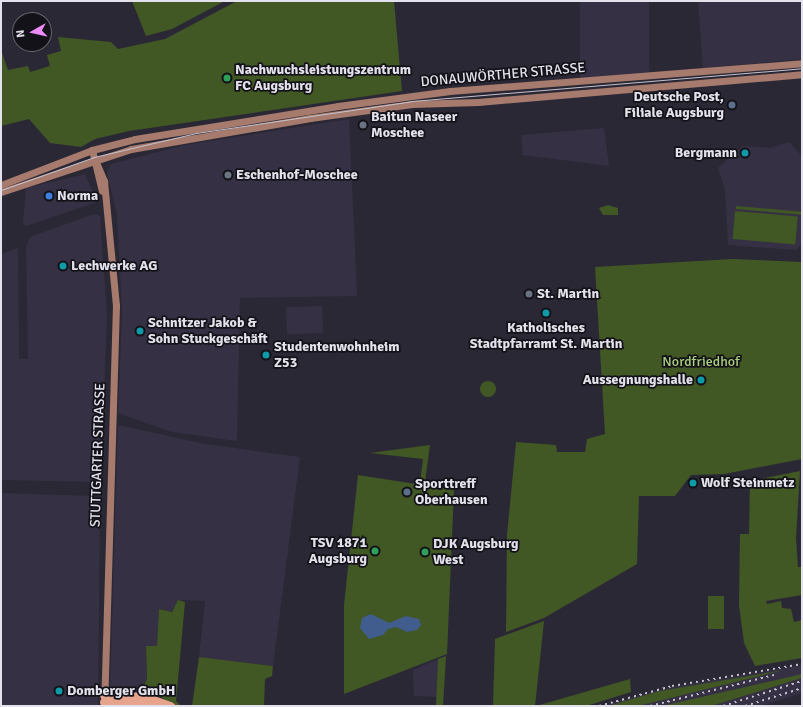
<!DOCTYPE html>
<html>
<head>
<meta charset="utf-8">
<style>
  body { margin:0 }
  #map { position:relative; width:803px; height:707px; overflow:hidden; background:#2b2836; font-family:Signika,sans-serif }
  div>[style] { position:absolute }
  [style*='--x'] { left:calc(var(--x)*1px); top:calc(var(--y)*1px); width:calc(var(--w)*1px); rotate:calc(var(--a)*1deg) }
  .built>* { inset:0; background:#353043; transform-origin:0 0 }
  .green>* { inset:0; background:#415724; transform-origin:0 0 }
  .round { border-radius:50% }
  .water>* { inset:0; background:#415d8e }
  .secondary>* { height:7px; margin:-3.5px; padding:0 3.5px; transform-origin:3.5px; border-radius:3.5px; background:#a67a6c }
  .highway>* { height:9px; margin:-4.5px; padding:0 4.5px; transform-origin:4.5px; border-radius:4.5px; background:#e7a48d }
  .tram>* { height:1px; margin:-0.5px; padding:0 0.5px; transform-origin:0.5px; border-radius:0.5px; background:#c5c2cd }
  .rail>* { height:1.5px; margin-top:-0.75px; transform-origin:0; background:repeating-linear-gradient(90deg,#c5c2cd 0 2px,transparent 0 6px) }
  .dots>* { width:11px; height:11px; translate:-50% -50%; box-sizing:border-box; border:2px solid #131218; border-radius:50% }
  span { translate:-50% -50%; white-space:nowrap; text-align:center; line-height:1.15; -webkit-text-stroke:3.5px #131218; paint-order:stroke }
  .poi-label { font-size:14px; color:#e3e1eb; font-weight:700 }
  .left { translate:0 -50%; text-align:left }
  .right { translate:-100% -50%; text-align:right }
  .street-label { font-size:14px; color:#e3e1eb }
  .park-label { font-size:14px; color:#abd17e }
  .frame { position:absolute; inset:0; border:2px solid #e3e1eb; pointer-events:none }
  .north { position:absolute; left:12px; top:12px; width:40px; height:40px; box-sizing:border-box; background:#131218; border:1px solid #66656c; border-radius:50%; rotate:262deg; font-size:11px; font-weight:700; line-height:16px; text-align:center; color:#e3e1eb }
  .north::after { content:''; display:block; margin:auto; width:14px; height:18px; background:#ed8cf9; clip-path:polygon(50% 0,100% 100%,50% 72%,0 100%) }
</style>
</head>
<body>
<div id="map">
  <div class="built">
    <i style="left:580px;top:1px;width:69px;height:77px"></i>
    <i style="clip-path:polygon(698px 1px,802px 1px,802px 59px,703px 68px)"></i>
    <i style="clip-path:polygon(349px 119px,357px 296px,240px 298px,237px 441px,172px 432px,118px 413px,122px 312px,117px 215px,107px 172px,111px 164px,185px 145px)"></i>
    <i style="clip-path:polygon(604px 128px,609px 166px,523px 155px,521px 135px)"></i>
    <i style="clip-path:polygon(789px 142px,802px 156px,802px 244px,796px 250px,728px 245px,725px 190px,718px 168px,743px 146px,771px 148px)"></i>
    <i style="clip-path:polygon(85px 174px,97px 202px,26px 226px,23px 223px,26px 188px)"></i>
    <i style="clip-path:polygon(94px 214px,100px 216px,107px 315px,101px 473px,94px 482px,1px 480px,1px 254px,18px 248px,19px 359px,28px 359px,26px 247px,30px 237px)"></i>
    <i style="left:322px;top:306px;width:27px;height:36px;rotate:88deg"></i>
    <i style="clip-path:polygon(118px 425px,205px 444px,300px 457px,273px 666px,199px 657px,205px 601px,178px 600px,172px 612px,159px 609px,157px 647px,146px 647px,147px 679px,140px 693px,116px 692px,110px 688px)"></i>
    <i style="clip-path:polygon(1px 493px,94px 496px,100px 503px,98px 706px,1px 706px)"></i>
    <i style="clip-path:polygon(438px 659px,437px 697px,414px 696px,413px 670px)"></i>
    <i style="clip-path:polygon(802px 665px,802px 693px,760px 706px,601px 706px,671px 687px)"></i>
  </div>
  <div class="green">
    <i style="clip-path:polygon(132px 1px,225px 1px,172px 29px,146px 36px)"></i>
    <i style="clip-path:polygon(237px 1px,394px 1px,402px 91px,129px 131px,95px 139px,81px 147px,50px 143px,29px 119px,1px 126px,1px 50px,8px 70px,28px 66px,30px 72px,50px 66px,47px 55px,61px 51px,58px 37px,111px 42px,118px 49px,165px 39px)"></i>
    <i style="clip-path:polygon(608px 205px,618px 208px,618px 215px,603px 215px,599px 208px)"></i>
    <i style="left:736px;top:206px;width:66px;height:3px;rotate:5deg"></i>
    <i style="left:735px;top:211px;width:63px;height:28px;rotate:5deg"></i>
    <i style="clip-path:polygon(732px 259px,802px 262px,802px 459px,724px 474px,691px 475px,675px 496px,639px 496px,637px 564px,544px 618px,506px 632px,507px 535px,516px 442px,556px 445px,557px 452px,585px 452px,587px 439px,605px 434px,595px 267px)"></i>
    <i class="round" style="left:480px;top:381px;width:16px;height:16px"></i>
    <i style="clip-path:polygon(430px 445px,425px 482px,420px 483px,423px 459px,370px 453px)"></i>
    <i style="clip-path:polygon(800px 471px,796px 538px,798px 567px,802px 567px,802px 595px,766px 601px,767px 604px,781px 601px,782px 608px,791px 609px,794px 622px,802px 620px,802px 658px,755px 666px,744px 643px,739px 605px,740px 534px,749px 534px,750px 481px)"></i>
    <i style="clip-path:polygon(358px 475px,454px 490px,447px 654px,344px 694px,344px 605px)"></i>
    <i style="left:708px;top:596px;width:16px;height:33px"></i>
    <i style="clip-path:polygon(178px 600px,185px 602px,176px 701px,181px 706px,174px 706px,161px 697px,140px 693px,147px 679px,146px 646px,157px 646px,159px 609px,172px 612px)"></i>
    <i style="clip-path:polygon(544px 621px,535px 706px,493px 706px,495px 639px)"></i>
    <i style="clip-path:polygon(446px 656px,443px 706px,436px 706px,438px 659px)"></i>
    <i style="clip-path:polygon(199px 657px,273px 666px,272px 676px,265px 679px,264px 706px,192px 706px)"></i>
    <i style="clip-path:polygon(784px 670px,638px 706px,608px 706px,660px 691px)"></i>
    <i style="clip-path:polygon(802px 674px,802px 678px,711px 706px,662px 706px)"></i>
    <i style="clip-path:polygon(630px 679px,631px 692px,586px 706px,536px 706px)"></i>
  </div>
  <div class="water">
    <i style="clip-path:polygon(371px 614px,389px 623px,406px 616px,419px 619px,421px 625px,417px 630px,407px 632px,396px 627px,388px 629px,383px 635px,369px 639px,360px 628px,362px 618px)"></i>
  </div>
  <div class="secondary">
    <i style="--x:92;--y:150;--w:42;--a:76.3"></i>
    <i style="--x:96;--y:162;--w:21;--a:67"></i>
    <i style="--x:104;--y:181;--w:125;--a:84.5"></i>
    <i style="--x:116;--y:305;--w:393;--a:91.7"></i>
    <i style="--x:1;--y:185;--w:97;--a:-21"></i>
    <i style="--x:92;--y:150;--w:44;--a:-14.3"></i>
    <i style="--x:135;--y:139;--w:206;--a:-9.2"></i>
    <i style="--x:338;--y:106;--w:113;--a:-7.6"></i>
    <i style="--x:450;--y:91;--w:353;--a:-4.5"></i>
    <i style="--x:1;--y:192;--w:137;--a:-18.3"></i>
    <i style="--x:131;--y:149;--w:182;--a:-9.8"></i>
    <i style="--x:310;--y:118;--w:103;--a:-7.8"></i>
    <i style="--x:412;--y:104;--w:66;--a:-1.7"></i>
    <i style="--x:478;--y:102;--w:325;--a:-4.9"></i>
  </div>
  <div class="highway">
    <i style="--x:104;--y:695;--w:41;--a:2.8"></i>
    <i style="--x:145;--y:697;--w:27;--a:20"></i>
    <i style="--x:104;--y:702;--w:52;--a:4.4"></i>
  </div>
  <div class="tram">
    <i style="--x:1;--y:190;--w:99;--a:-19.5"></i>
    <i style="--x:94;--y:157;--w:105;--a:-13.2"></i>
    <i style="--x:196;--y:133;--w:218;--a:-8.4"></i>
    <i style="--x:412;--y:101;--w:391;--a:-4.8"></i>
  </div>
  <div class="rail">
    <i style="--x:599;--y:706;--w:76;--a:-15.3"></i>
    <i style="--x:672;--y:686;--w:132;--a:-9.6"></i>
    <i style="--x:650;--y:706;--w:128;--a:-14"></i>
    <i style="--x:723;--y:706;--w:83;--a:-17.6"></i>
    <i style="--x:745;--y:706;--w:60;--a:-17.5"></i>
  </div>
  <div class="dots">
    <i style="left:227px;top:78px;background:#2e9e5b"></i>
    <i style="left:732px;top:105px;background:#5c6f8a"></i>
    <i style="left:363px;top:125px;background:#6b7280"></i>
    <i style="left:745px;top:153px;background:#0f9aa8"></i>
    <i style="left:228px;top:175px;background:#6b7280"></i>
    <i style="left:49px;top:196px;background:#3f7fe0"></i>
    <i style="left:63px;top:266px;background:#0f9aa8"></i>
    <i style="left:529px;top:294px;background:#6b7280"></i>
    <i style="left:546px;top:313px;background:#0f9aa8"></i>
    <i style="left:140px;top:331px;background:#0f9aa8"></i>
    <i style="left:266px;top:355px;background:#0f9aa8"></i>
    <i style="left:701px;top:380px;background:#0f9aa8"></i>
    <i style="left:693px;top:483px;background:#0f9aa8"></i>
    <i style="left:407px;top:492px;background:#5c6f8a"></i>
    <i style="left:375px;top:551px;background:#2e9e5b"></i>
    <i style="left:425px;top:552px;background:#2e9e5b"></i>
    <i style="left:59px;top:691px;background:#0f9aa8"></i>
  </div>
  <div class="poi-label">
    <span class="left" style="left:235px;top:78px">Nachwuchsleistungszentrum<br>FC Augsburg</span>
    <span class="right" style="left:724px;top:105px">Deutsche Post,<br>Filiale Augsburg</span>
    <span class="left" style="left:371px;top:125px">Baitun Naseer<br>Moschee</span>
    <span class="right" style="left:737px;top:153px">Bergmann</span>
    <span class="left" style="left:236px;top:175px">Eschenhof-Moschee</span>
    <span class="left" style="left:57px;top:196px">Norma</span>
    <span class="left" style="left:71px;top:266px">Lechwerke AG</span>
    <span class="left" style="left:537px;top:294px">St. Martin</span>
    <span class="left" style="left:148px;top:331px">Schnitzer Jakob &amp;<br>Sohn Stuckgeschäft</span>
    <span style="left:546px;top:336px">Katholisches<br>Stadtpfarramt St. Martin</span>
    <span class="left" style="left:274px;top:355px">Studentenwohnheim<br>Z53</span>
    <span class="right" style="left:693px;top:380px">Aussegnungshalle</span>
    <span class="left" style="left:701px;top:483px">Wolf Steinmetz</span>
    <span class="left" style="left:415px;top:492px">Sporttreff<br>Oberhausen</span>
    <span class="right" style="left:367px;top:551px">TSV 1871<br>Augsburg</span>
    <span class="left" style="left:433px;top:552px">DJK Augsburg<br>West</span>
    <span class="left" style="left:67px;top:691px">Domberger GmbH</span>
  </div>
  <div class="street-label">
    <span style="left:503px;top:75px;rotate:-5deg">DONAUWÖRTHER STRASSE</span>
    <span style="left:98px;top:455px;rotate:-88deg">STUTTGARTER STRASSE</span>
  </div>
  <div class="park-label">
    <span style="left:701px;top:362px">Nordfriedhof</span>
  </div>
  <div class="frame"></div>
  <div class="north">N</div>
</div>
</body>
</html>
